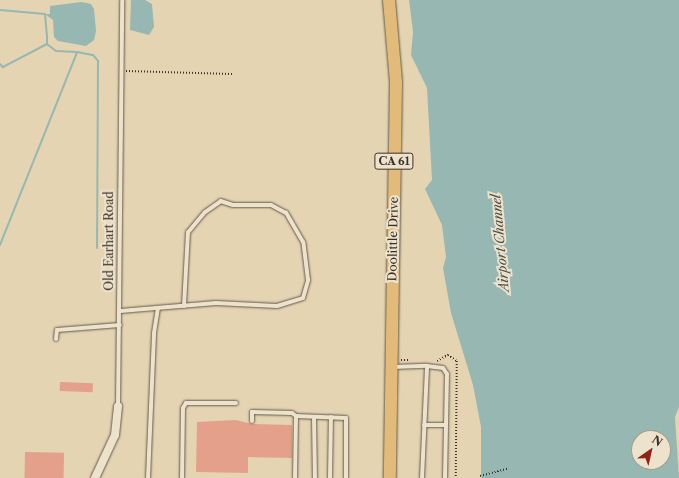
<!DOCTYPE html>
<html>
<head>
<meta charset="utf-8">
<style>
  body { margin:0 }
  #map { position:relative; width:679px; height:478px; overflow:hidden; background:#e4d4b2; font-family:"Libre Caslon Text",serif }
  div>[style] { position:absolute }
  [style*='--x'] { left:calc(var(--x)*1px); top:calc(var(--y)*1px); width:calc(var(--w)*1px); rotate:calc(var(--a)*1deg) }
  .water>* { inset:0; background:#97b7b3 }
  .stream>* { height:2px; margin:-1px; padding:0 1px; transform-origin:1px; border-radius:1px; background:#97b7b3 }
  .building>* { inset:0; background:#e4a08b; transform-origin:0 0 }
  .path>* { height:1.5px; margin-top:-0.75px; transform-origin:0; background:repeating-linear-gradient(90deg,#3a3127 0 1px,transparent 0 3px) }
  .roads { filter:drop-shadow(0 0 1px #645a4a) drop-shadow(0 0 1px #645a4a) }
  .lane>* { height:4px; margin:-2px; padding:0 2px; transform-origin:2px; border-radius:2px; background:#ede3cd }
  .street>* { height:8px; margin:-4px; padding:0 4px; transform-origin:4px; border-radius:4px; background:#ede3cd }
  .primary>* { height:12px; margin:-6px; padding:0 6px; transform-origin:6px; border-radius:6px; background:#e2ba79 }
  span { translate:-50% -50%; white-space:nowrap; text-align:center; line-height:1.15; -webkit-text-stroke:4px #ede3cd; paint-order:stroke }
  .shield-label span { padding:1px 3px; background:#ede3cd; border:1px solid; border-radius:3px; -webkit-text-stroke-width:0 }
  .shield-label { font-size:11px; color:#3a3127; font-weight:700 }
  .street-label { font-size:12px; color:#3a3127 }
  .water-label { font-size:13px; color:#4d4c43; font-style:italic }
  .north { position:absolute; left:631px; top:430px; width:40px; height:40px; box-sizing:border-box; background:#ede3cd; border:1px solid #a59c8b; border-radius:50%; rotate:34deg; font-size:11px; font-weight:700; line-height:16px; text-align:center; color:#3a3127 }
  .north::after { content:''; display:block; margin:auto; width:14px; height:18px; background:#8f2418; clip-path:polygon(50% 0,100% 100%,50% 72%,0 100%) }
</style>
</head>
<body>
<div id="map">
  <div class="water">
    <i style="clip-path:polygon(131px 0,145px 0,152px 4px,154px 27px,149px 35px,130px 30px)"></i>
    <i style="clip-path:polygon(evenodd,409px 0,679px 0,679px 407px,675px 417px,679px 478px,481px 478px,481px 427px,473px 385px,451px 313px,443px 268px,446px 257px,442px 225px,425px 189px,432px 180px,427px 88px,411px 55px,413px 32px,409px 0,639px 438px,663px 438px,663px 462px,639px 462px,639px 438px)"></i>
    <i style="clip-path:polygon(81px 2px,91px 4px,94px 9px,96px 31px,94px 40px,86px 46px,58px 41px,54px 37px,53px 20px,45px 14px,50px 14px,50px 6px)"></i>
  </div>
  <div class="stream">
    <i style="--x:0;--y:10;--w:45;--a:5.1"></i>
    <i style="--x:45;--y:14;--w:21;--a:85"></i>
    <i style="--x:47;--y:35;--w:9;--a:90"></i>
    <i style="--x:47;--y:44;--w:50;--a:152.4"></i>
    <i style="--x:3;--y:67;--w:4;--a:-135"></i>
    <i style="--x:77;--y:52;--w:16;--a:11"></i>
    <i style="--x:93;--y:55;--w:8;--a:50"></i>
    <i style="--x:98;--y:61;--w:187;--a:90.3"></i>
    <i style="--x:0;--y:245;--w:208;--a:-68.2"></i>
    <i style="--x:77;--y:52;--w:21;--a:-177"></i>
    <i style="--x:56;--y:51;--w:11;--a:-142"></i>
  </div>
  <div class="building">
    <i style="left:60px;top:382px;width:33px;height:9px;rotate:2deg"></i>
    <i style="clip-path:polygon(236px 420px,252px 424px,292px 425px,292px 458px,248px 457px,248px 473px,196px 472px,197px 422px)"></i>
    <i style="left:25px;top:452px;width:39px;height:26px;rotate:1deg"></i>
  </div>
  <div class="path">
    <i style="--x:126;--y:71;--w:106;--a:1.6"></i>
    <i style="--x:401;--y:360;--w:8;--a:0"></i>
    <i style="--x:437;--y:361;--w:13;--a:-29"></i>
    <i style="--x:448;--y:355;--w:11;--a:34"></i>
    <i style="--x:457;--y:361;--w:117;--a:90.5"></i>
    <i style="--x:480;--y:476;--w:28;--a:-15"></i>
  </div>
  <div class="roads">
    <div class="lane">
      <i style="--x:121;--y:311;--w:11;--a:-5"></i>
      <i style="--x:132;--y:310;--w:84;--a:-4.8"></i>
      <i style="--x:216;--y:303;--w:61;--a:2.8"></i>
      <i style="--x:277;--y:306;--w:27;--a:-17"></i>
      <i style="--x:303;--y:298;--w:19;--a:-74"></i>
      <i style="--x:308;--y:280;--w:38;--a:-97"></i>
      <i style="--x:303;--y:242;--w:34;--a:-120"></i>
      <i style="--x:286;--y:213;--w:17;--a:-152"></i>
      <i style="--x:271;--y:205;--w:38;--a:180"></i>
      <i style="--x:233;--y:205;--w:13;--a:-162"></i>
      <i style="--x:221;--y:201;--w:19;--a:145"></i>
      <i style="--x:205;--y:212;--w:26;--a:130"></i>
      <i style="--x:188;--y:232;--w:74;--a:93.1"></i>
      <i style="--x:56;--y:339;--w:9;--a:-84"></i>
      <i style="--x:57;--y:330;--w:63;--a:-4.5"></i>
      <i style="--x:393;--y:367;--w:34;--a:-2"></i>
      <i style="--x:427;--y:366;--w:16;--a:7"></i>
      <i style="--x:443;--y:368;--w:7;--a:56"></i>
      <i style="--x:447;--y:374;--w:104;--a:91.1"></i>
      <i style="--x:118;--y:406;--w:406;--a:-89.4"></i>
      <i style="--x:296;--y:416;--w:50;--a:2.3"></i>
      <i style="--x:346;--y:418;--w:60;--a:90"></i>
      <i style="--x:314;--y:417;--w:61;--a:89.1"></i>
      <i style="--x:252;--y:421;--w:9;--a:-90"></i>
      <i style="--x:252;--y:412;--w:40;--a:1.4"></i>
      <i style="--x:292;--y:413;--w:5;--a:37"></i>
      <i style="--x:296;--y:416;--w:62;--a:90.9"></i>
      <i style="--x:424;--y:425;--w:22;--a:0"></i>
      <i style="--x:148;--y:478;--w:145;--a:-87.6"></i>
      <i style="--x:154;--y:333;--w:25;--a:-81"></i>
      <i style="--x:182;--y:478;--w:70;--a:-89.2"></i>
      <i style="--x:183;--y:408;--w:6;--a:-59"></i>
      <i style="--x:186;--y:403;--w:50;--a:0"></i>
      <i style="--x:330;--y:478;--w:61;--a:-89.1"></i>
      <i style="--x:422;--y:478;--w:112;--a:-87.4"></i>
    </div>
    <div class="street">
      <i style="--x:95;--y:478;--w:47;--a:-65.1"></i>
      <i style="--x:115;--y:435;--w:29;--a:-84"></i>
    </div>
    <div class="primary">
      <i style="--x:389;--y:0;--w:82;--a:85.1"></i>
      <i style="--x:396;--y:82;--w:396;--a:90.9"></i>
    </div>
  </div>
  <div class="shield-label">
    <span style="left:394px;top:161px">CA 61</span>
  </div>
  <div class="street-label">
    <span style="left:393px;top:239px;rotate:-89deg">Doolittle Drive</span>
    <span style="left:109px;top:241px;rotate:-90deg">Old Earhart Road</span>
  </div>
  <div class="water-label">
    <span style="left:500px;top:243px;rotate:-95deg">Airport Channel</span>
  </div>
  <div class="north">N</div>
</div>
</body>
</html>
